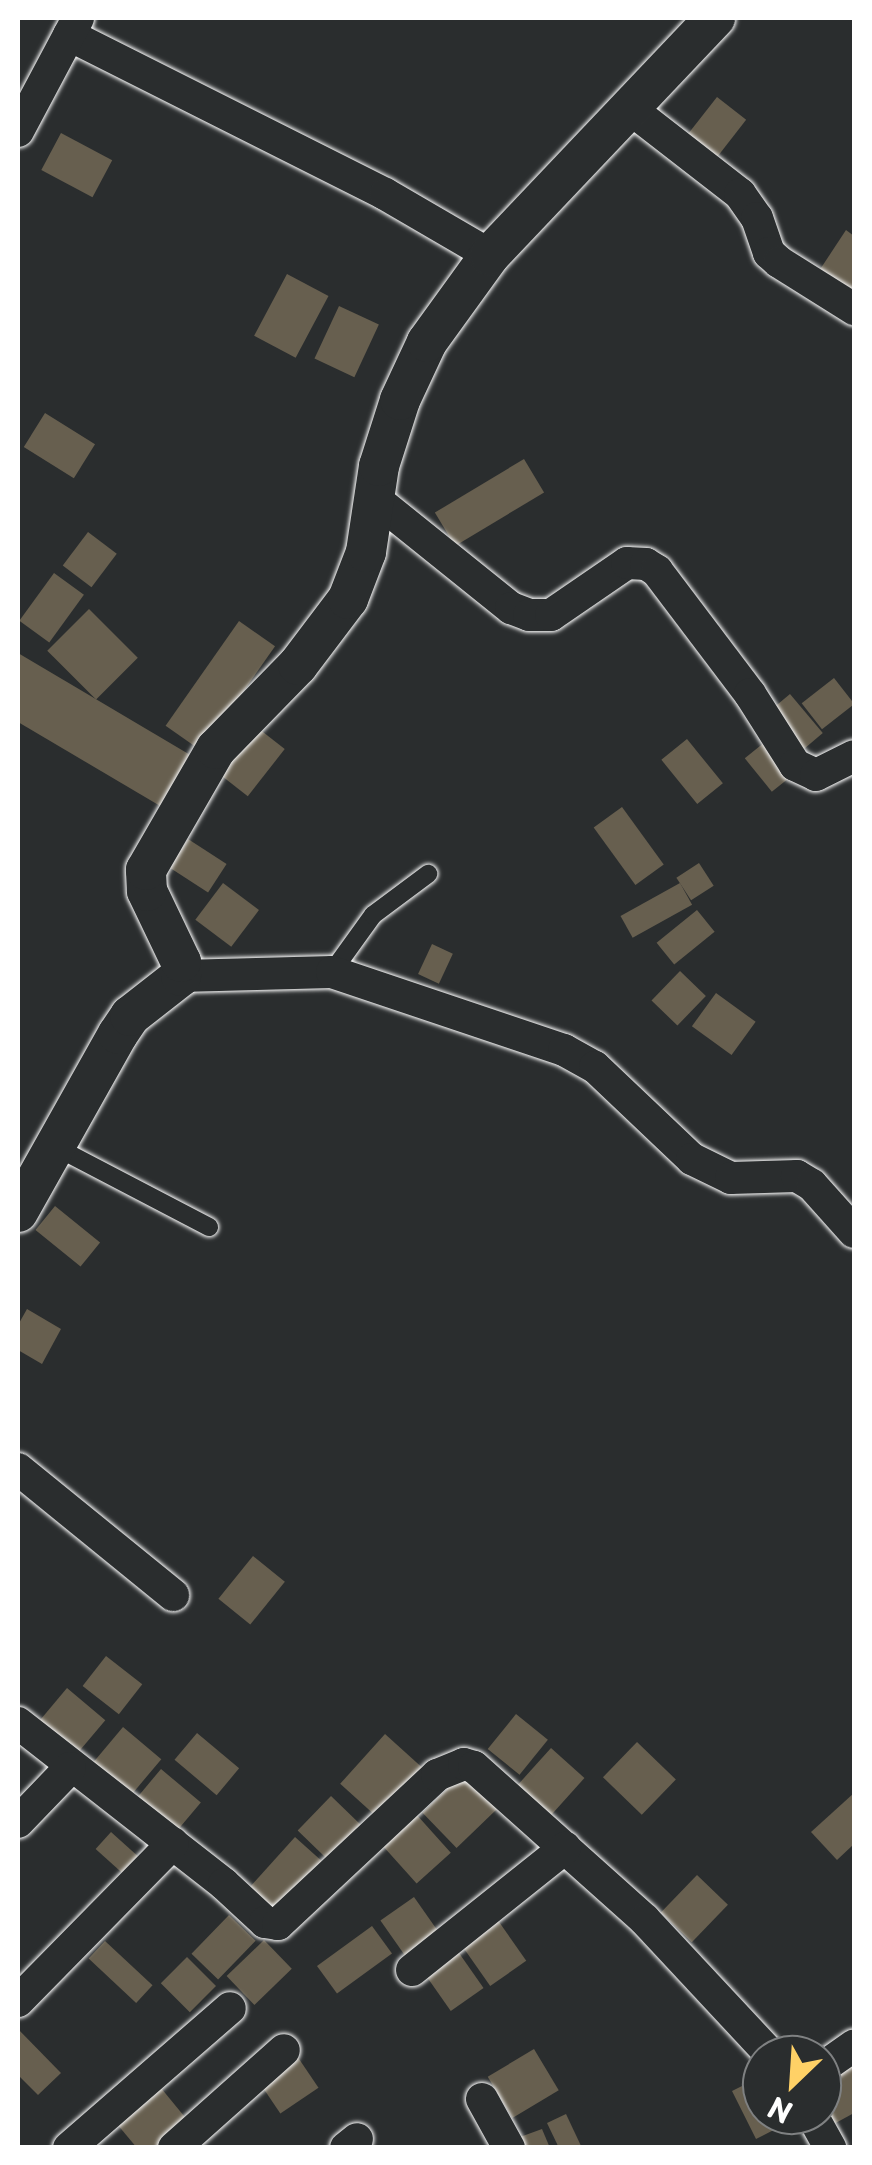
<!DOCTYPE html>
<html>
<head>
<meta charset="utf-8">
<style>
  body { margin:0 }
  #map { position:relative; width:872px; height:2165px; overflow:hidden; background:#2a2d2e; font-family:"Playpen Sans",sans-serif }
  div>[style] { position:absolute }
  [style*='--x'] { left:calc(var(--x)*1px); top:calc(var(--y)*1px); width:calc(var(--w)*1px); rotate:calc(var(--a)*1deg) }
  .building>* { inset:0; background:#675f4f; transform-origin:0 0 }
  .roads { filter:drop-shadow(0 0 2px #fff) drop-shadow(0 0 2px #fff) }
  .service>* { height:18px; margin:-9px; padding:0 9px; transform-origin:9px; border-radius:9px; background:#2a2d2e }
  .minor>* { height:32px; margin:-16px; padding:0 16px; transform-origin:16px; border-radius:16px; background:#2a2d2e }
  .tertiary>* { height:40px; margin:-20px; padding:0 20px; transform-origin:20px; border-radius:20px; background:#2a2d2e }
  span { translate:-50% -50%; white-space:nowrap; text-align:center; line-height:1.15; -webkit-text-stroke:10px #2a2d2e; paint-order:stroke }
  .frame { position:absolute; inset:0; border:20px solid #fff; pointer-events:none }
  .north { position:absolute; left:742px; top:2035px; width:100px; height:100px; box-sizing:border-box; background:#2a2d2e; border:2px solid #7f8182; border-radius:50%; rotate:205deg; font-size:28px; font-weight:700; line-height:40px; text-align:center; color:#fff }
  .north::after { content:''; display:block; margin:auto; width:35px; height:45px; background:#ffd166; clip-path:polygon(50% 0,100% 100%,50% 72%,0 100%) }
</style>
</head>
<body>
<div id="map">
  <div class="building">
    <i style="left:717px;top:97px;width:37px;height:49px;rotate:38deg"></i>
    <i style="left:61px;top:133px;width:58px;height:42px;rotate:28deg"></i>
    <i style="clip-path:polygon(846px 230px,854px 236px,852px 293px,819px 271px)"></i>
    <i style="left:287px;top:274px;width:47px;height:70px;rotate:28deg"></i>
    <i style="left:339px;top:306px;width:44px;height:58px;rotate:25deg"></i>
    <i style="left:45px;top:413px;width:59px;height:40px;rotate:32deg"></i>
    <i style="left:524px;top:459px;width:39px;height:104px;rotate:59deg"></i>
    <i style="left:88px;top:532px;width:36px;height:42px;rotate:37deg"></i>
    <i style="left:54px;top:573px;width:37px;height:59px;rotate:36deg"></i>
    <i style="left:89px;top:609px;width:69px;height:59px;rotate:45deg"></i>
    <i style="left:239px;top:621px;width:44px;height:128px;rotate:35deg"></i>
    <i style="clip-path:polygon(18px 653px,197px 759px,167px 810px,18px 722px)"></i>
    <i style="left:834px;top:678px;width:33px;height:41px;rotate:52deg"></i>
    <i style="left:790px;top:694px;width:51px;height:25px;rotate:50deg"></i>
    <i style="left:254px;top:725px;width:39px;height:60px;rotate:38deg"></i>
    <i style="left:687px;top:739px;width:57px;height:33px;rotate:51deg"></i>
    <i style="left:765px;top:742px;width:43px;height:26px;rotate:51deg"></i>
    <i style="left:622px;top:807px;width:71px;height:35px;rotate:54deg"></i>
    <i style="left:188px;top:839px;width:46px;height:34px;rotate:33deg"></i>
    <i style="left:699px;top:863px;width:27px;height:27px;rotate:57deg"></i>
    <i style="left:223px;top:883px;width:45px;height:46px;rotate:37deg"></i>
    <i style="left:680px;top:883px;width:25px;height:68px;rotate:61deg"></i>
    <i style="left:697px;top:910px;width:28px;height:52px;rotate:51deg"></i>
    <i style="left:432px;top:944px;width:23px;height:33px;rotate:25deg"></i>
    <i style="left:680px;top:971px;width:36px;height:41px;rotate:44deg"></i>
    <i style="left:716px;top:993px;width:49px;height:41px;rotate:36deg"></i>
    <i style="left:55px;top:1206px;width:58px;height:31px;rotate:39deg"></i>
    <i style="clip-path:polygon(27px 1309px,61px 1329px,42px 1364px,18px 1350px,18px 1325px)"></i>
    <i style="left:253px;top:1556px;width:41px;height:55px;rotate:39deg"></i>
    <i style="left:106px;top:1656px;width:46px;height:38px;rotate:38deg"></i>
    <i style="left:67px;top:1688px;width:50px;height:44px;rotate:40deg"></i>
    <i style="left:516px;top:1714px;width:41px;height:45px;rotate:39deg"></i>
    <i style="left:123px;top:1727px;width:50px;height:49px;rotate:40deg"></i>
    <i style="left:197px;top:1733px;width:55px;height:35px;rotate:40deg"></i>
    <i style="left:385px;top:1734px;width:57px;height:67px;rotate:42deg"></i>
    <i style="left:637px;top:1742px;width:54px;height:49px;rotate:44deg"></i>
    <i style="left:551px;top:1748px;width:45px;height:50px;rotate:42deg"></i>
    <i style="left:470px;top:1767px;width:49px;height:66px;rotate:46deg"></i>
    <i style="left:161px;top:1769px;width:52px;height:39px;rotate:40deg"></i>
    <i style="clip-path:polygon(854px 1793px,854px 1844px,837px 1860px,811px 1832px)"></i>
    <i style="left:331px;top:1796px;width:46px;height:48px;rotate:44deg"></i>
    <i style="left:416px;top:1814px;width:52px;height:46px;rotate:48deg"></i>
    <i style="left:111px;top:1832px;width:43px;height:23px;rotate:42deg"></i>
    <i style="left:295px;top:1837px;width:42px;height:72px;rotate:42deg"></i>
    <i style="left:697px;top:1875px;width:43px;height:52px;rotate:44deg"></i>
    <i style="left:414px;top:1897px;width:52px;height:41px;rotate:55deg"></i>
    <i style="left:229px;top:1915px;width:37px;height:54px;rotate:44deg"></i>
    <i style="left:497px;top:1919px;width:51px;height:44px;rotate:55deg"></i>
    <i style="left:372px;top:1926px;width:34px;height:68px;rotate:54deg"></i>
    <i style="left:264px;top:1940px;width:40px;height:52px;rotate:46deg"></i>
    <i style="left:105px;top:1941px;width:65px;height:24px;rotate:43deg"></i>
    <i style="left:452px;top:1943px;width:55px;height:40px;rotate:55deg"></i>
    <i style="left:187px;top:1957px;width:41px;height:37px;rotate:45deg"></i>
    <i style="clip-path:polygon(18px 2029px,61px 2073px,38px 2095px,18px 2075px)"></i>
    <i style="left:534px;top:2049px;width:48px;height:54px;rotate:59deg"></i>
    <i style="left:295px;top:2053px;width:42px;height:46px;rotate:56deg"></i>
    <i style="clip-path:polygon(854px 2065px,854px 2113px,832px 2125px,822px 2105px,822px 2081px)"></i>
    <i style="clip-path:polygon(762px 2076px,762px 2115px,797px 2118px,756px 2139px,732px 2091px)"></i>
    <i style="clip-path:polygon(161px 2088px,193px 2127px,168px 2148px,137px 2148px,117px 2124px)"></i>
    <i style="clip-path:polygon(566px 2114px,582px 2148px,559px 2148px,547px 2123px)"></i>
    <i style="clip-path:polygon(542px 2129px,550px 2148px,524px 2148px,520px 2137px)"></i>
  </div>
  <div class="roads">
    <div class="service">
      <i style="--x:332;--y:972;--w:70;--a:-54.3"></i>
      <i style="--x:373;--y:915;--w:69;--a:-36.7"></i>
      <i style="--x:54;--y:1146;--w:175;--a:27.6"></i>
    </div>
    <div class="minor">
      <i style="--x:69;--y:35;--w:354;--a:26.7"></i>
      <i style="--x:385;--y:194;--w:121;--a:30.2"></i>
      <i style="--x:628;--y:107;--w:142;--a:37.8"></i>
      <i style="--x:740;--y:194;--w:29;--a:55"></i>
      <i style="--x:757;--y:218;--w:37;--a:71"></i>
      <i style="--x:769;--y:253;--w:13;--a:42"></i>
      <i style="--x:779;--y:262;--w:89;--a:32.1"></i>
      <i style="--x:18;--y:131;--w:128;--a:-62"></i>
      <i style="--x:374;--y:498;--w:176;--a:38.8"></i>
      <i style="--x:511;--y:608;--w:19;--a:21"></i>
      <i style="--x:529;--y:615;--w:22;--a:0"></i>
      <i style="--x:551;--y:615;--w:92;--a:-34.4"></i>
      <i style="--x:627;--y:563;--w:19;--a:3"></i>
      <i style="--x:646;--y:564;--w:13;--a:32"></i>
      <i style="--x:657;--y:571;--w:154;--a:52.9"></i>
      <i style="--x:750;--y:694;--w:84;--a:57.6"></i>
      <i style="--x:795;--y:765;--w:23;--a:25"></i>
      <i style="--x:816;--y:775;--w:42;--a:-26.6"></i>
      <i style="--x:181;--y:976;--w:151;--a:-1.5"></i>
      <i style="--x:332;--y:972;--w:245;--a:18.6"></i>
      <i style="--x:564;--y:1050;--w:35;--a:29"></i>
      <i style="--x:595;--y:1067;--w:134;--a:43.5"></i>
      <i style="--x:692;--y:1159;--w:43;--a:26"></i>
      <i style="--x:731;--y:1178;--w:66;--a:-1.7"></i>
      <i style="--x:797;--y:1176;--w:17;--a:31"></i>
      <i style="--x:812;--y:1185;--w:63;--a:48.2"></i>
      <i style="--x:18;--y:1469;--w:200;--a:39.1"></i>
      <i style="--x:18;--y:1723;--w:261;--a:38"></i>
      <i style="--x:224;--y:1884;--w:56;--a:42.8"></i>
      <i style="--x:265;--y:1922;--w:13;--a:9"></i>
      <i style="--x:278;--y:1924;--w:218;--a:-43.1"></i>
      <i style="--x:437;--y:1775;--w:29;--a:-22"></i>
      <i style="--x:464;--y:1764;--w:10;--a:17"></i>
      <i style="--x:474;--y:1767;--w:229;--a:41.8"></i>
      <i style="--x:645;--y:1920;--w:185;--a:47"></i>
      <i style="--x:18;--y:1822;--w:75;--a:-46.1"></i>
      <i style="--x:412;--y:1970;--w:196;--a:-38.6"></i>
      <i style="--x:18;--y:2001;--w:221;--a:-45.5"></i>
      <i style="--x:822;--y:2068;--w:39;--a:-35"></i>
      <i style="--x:482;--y:2099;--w:56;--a:61.1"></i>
      <i style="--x:812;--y:2115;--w:38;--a:61"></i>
      <i style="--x:69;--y:2148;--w:213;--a:-41"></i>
      <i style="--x:174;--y:2148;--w:147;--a:-41.7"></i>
      <i style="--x:346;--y:2148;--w:14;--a:-39"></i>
    </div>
    <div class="tertiary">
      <i style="--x:18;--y:1212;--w:204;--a:-60.7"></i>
      <i style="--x:118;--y:1034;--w:22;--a:-56"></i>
      <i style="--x:130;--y:1016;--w:65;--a:-38.1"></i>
      <i style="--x:181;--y:976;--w:14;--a:-90"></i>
      <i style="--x:181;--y:962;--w:79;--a:-115.6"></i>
      <i style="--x:147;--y:891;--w:21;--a:-93"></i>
      <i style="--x:146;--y:870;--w:140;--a:-60"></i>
      <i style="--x:216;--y:749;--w:117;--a:-45.7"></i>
      <i style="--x:298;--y:665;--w:83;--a:-52.9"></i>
      <i style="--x:348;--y:599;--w:50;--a:-69"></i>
      <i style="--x:366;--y:552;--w:87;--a:-81.4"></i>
      <i style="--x:379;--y:466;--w:69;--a:-72.3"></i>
      <i style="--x:400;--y:400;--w:64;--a:-65"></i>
      <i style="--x:427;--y:342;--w:107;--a:-54.1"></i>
      <i style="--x:490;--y:255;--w:327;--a:-46.5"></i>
    </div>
  </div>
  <div class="frame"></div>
  <div class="north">N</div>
</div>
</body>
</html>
